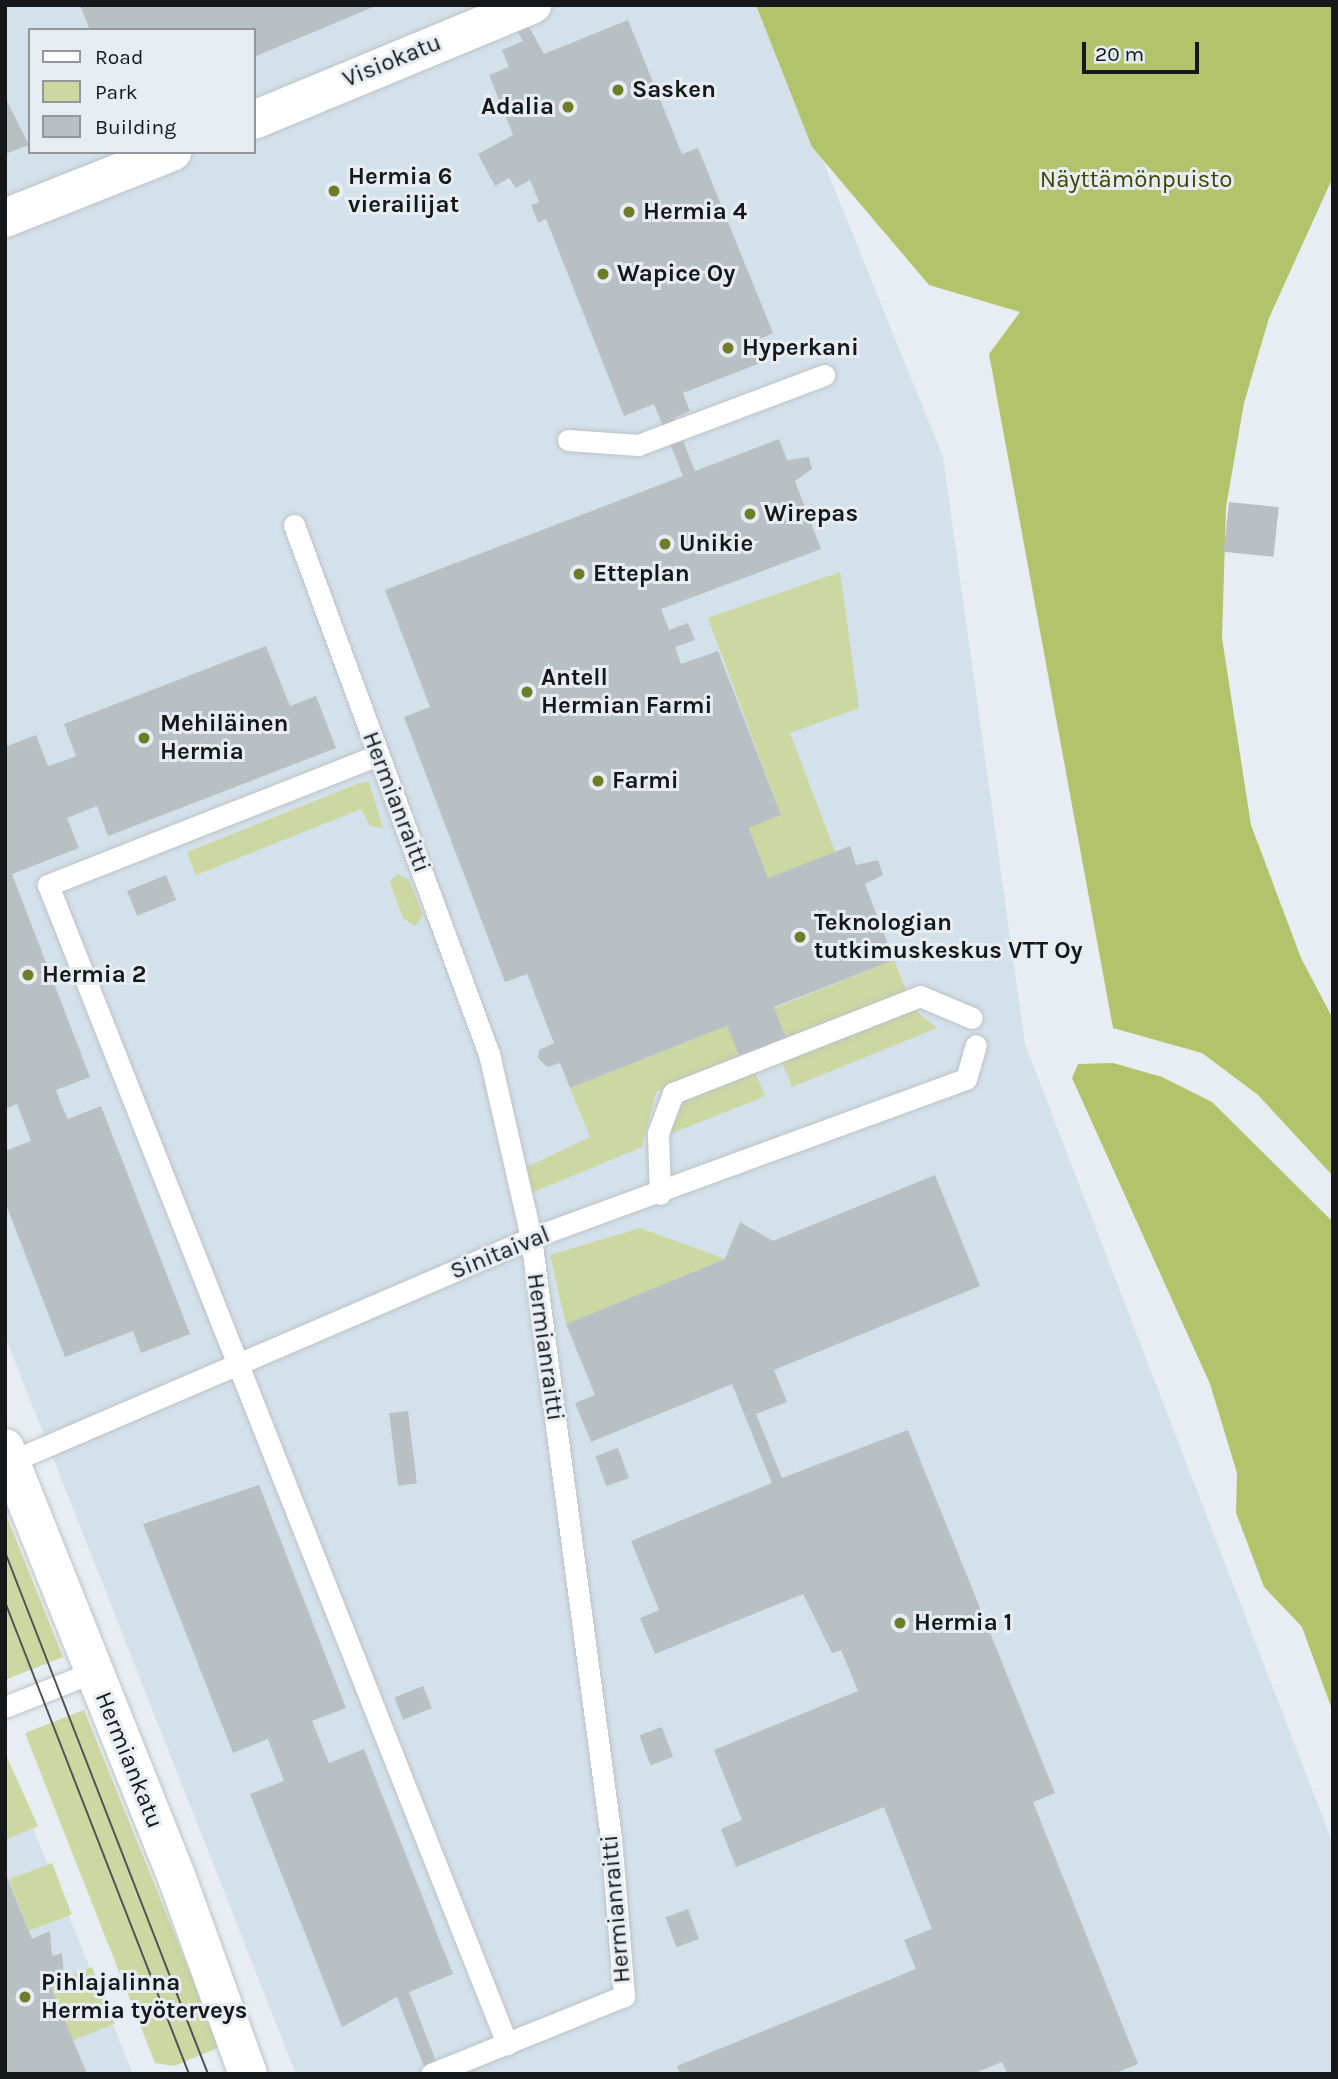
<!DOCTYPE html>
<html>
<head>
<meta charset="utf-8">
<style>
  body { margin:0 }
  #map { position:relative; width:1338px; height:2079px; overflow:hidden; background:#e7edf2; font-family:Karla,sans-serif }
  div>[style] { position:absolute }
  [style*='--x'] { left:calc(var(--x)*1px); top:calc(var(--y)*1px); width:calc(var(--w)*1px); rotate:calc(var(--a)*1deg) }
  .built>* { inset:0; background:#d3e1ea }
  .green>* { inset:0; background:#ccd7a2; transform-origin:0 0 }
  .forest>* { inset:0; background:#b3c36b }
  .building>* { inset:0; background:#b9c0c4; transform-origin:0 0 }
  .roads { filter:drop-shadow(0 0 2px #bcc2c7) drop-shadow(0 0 2px #bcc2c7) }
  .lane>* { height:21px; margin:-10.5px; padding:0 10.5px; transform-origin:10.5px; border-radius:10.5px; background:#fff }
  .street>* { height:38px; margin:-19px; padding:0 19px; transform-origin:19px; border-radius:19px; background:#fff }
  .secondary>* { height:38px; margin:-19px; padding:0 19px; transform-origin:19px; border-radius:19px; background:#fff }
  .tram>* { height:2px; margin:-1px; padding:0 1px; transform-origin:1px; border-radius:1px; background:#505356 }
  .dots>* { width:19px; height:19px; translate:-50% -50%; box-sizing:border-box; border:4px solid #e7edf2; border-radius:50% }
  span { translate:-50% -50%; white-space:nowrap; text-align:center; line-height:1.15; -webkit-text-stroke:6px #e7edf2; paint-order:stroke }
  .street-label { font-size:24px; color:#151719 }
  .poi-label { font-size:24px; color:#151719; font-weight:700 }
  .left { translate:0 -50%; text-align:left }
  .right { translate:-100% -50%; text-align:right }
  .park-label { font-size:24px; color:#3c4500 }
  .frame { position:absolute; inset:0; border:7px solid #151719; pointer-events:none }
  .legend { position:absolute; left:28px; top:28px; width:228px; height:126px; box-sizing:border-box; background:#e7edf2; border:2px solid #93979b; margin:0; padding:9px 12px; list-style:none; font-size:21px; color:#151719 }
  .legend li { display:flex; align-items:center; gap:14px; height:35px }
  .legend b { width:35px; border:2px solid #93979b }
  .scale { position:absolute; left:1082px; top:42px; width:117px; height:32px; box-sizing:border-box; border:4px solid #151719; border-top:0; padding-left:9px; font-size:21px; line-height:24px; white-space:nowrap; color:#151719; -webkit-text-stroke:5px #e7edf2; paint-order:stroke }
</style>
</head>
<body>
<div id="map">
  <div class="built">
    <i style="clip-path:polygon(evenodd,5px 5px,760px 5px,943px 457px,1025px 1044px,1333px 1844px,1333px 2074px,296px 2074px,5px 1336px,5px 5px,30px 30px,254px 30px,254px 152px,30px 152px,30px 30px)"></i>
    <i style="clip-path:polygon(5px 1759px,133px 2074px,5px 2074px)"></i>
  </div>
  <div class="green">
    <i style="clip-path:polygon(840px 572px,859px 708px,790px 733px,835px 852px,768px 878px,749px 828px,781px 815px,708px 618px)"></i>
    <i style="clip-path:polygon(362px 782px,369px 782px,383px 828px,370px 826px,361px 809px,196px 875px,187px 852px)"></i>
    <i style="clip-path:polygon(397px 874px,409px 880px,423px 915px,415px 926px,403px 918px,390px 882px)"></i>
    <i style="left:894px;top:960px;width:35px;height:129px;rotate:68deg"></i>
    <i style="clip-path:polygon(913px 1009px,937px 1028px,792px 1087px,781px 1059px)"></i>
    <i style="clip-path:polygon(727px 1026px,740px 1058px,656px 1092px,642px 1147px,531px 1193px,525px 1168px,590px 1137px,570px 1088px)"></i>
    <i style="clip-path:polygon(754px 1070px,765px 1096px,670px 1134px,684px 1099px)"></i>
    <i style="clip-path:polygon(640px 1228px,725px 1259px,566px 1324px,550px 1255px)"></i>
    <i style="clip-path:polygon(5px 1512px,63px 1657px,5px 1680px)"></i>
    <i style="clip-path:polygon(84px 1710px,220px 2047px,174px 2066px,155px 2063px,25px 1733px)"></i>
    <i style="clip-path:polygon(5px 1753px,38px 1826px,5px 1840px)"></i>
    <i style="left:52px;top:1863px;width:55px;height:46px;rotate:69deg"></i>
    <i style="left:92px;top:1967px;width:61px;height:46px;rotate:68deg"></i>
  </div>
  <div class="forest">
    <i style="clip-path:polygon(756px 5px,1333px 5px,1333px 177px,1269px 318px,1244px 403px,1226px 507px,1222px 638px,1251px 825px,1301px 958px,1333px 1019px,1333px 1176px,1258px 1095px,1202px 1053px,1113px 1028px,989px 354px,1020px 312px,929px 285px,812px 147px)"></i>
    <i style="clip-path:polygon(1113px 1063px,1162px 1077px,1212px 1102px,1333px 1222px,1333px 1712px,1302px 1627px,1264px 1587px,1236px 1513px,1237px 1473px,1210px 1384px,1072px 1078px,1078px 1064px)"></i>
  </div>
  <div class="building">
    <i style="clip-path:polygon(80px 5px,378px 5px,254px 57px,254px 30px,90px 30px)"></i>
    <i style="clip-path:polygon(501px 5px,517px 5px,544px 54px,628px 20px,682px 154px,698px 148px,773px 333px,755px 341px,763px 362px,683px 393px,690px 411px,674px 418px,695px 471px,779px 439px,787px 460px,809px 457px,812px 469px,795px 481px,821px 549px,661px 609px,669px 630px,688px 623px,695px 640px,675px 647px,681px 664px,718px 651px,781px 815px,749px 828px,768px 878px,850px 846px,856px 865px,878px 860px,883px 875px,865px 884px,894px 960px,774px 1007px,787px 1040px,740px 1058px,727px 1026px,570px 1088px,560px 1063px,547px 1067px,538px 1058px,539px 1050px,554px 1043px,527px 974px,505px 982px,404px 717px,430px 707px,385px 590px,683px 476px,654px 404px,624px 416px,546px 219px,538px 223px,531px 205px,539px 202px,530px 180px,516px 188px,509px 178px,495px 186px,478px 154px,513px 135px,489px 75px,509px 67px,502px 50px,523px 41px)"></i>
    <i style="clip-path:polygon(5px 97px,29px 145px,5px 154px)"></i>
    <i style="left:1229px;top:502px;width:50px;height:50px;rotate:6deg"></i>
    <i style="clip-path:polygon(266px 646px,290px 706px,316px 696px,336px 748px,108px 836px,97px 806px,67px 818px,79px 848px,12px 874px,90px 1077px,56px 1090px,61px 1104px,68px 1119px,101px 1106px,190px 1334px,141px 1353px,133px 1331px,65px 1357px,5px 1202px,5px 1151px,31px 1141px,17px 1104px,5px 1109px,5px 747px,36px 735px,48px 766px,60px 762px,76px 756px,64px 724px)"></i>
    <i style="left:166px;top:875px;width:27px;height:42px;rotate:68deg"></i>
    <i style="clip-path:polygon(935px 1175px,980px 1286px,774px 1370px,787px 1402px,756px 1414px,782px 1478px,908px 1430px,1055px 1793px,1033px 1802px,1138px 2064px,1113px 2074px,1007px 2074px,1002px 2062px,972px 2074px,680px 2074px,677px 2066px,916px 1969px,904px 1940px,932px 1929px,884px 1807px,736px 1867px,721px 1829px,742px 1820px,714px 1750px,858px 1691px,841px 1650px,832px 1653px,803px 1594px,655px 1654px,640px 1618px,659px 1610px,631px 1541px,772px 1483px,732px 1384px,591px 1442px,575px 1403px,595px 1395px,566px 1324px,725px 1259px,740px 1222px,773px 1241px)"></i>
    <i style="left:408px;top:1411px;width:73px;height:19px;rotate:83deg"></i>
    <i style="left:618px;top:1448px;width:32px;height:24px;rotate:70deg"></i>
    <i style="clip-path:polygon(259px 1485px,346px 1708px,312px 1721px,329px 1763px,364px 1749px,453px 1974px,409px 1992px,441px 2074px,427px 2074px,397px 1997px,342px 2027px,250px 1794px,284px 1781px,268px 1739px,233px 1753px,143px 1524px)"></i>
    <i style="left:423px;top:1686px;width:24px;height:31px;rotate:68deg"></i>
    <i style="left:662px;top:1727px;width:32px;height:24px;rotate:70deg"></i>
    <i style="clip-path:polygon(5px 1872px,32px 1939px,50px 1931px,52px 1956px,62px 1953px,64px 1976px,49px 1982px,87px 2074px,5px 2074px)"></i>
    <i style="left:688px;top:1909px;width:32px;height:24px;rotate:70deg"></i>
  </div>
  <div class="roads">
    <div class="lane">
      <i style="--x:568;--y:440;--w:70;--a:4.1"></i>
      <i style="--x:638;--y:445;--w:199;--a:-20.6"></i>
      <i style="--x:294;--y:525;--w:564;--a:69.77"></i>
      <i style="--x:489;--y:1054;--w:189;--a:77.1"></i>
      <i style="--x:531;--y:1238;--w:605;--a:82.41"></i>
      <i style="--x:611;--y:1838;--w:159;--a:85.3"></i>
      <i style="--x:624;--y:1996;--w:208;--a:158"></i>
      <i style="--x:378;--y:755;--w:355;--a:158.5"></i>
      <i style="--x:48;--y:885;--w:1247;--a:68.39"></i>
      <i style="--x:660;--y:1194;--w:61;--a:-91.9"></i>
      <i style="--x:658;--y:1133;--w:43;--a:-69.4"></i>
      <i style="--x:673;--y:1093;--w:265;--a:-21.4"></i>
      <i style="--x:920;--y:996;--w:56;--a:22.9"></i>
      <i style="--x:5;--y:1464;--w:572;--a:-23.25"></i>
      <i style="--x:531;--y:1238;--w:463;--a:-20.1"></i>
      <i style="--x:966;--y:1079;--w:35;--a:-74"></i>
      <i style="--x:5;--y:1707;--w:95;--a:-21.7"></i>
    </div>
    <div class="street">
      <i style="--x:254;--y:120;--w:301;--a:-22.5"></i>
      <i style="--x:5;--y:218;--w:180;--a:-21.6"></i>
    </div>
    <div class="secondary">
      <i style="--x:5;--y:1448;--w:463;--a:68.2"></i>
      <i style="--x:177;--y:1878;--w:208;--a:70.1"></i>
    </div>
  </div>
  <div class="tram">
    <i style="--x:5;--y:1552;--w:560;--a:68.75"></i>
    <i style="--x:5;--y:1602;--w:507;--a:68.7"></i>
  </div>
  <div class="dots">
    <i style="left:618px;top:90px;background:#6f7c28"></i>
    <i style="left:568px;top:107px;background:#6f7c28"></i>
    <i style="left:334px;top:191px;background:#6f7c28"></i>
    <i style="left:629px;top:212px;background:#6f7c28"></i>
    <i style="left:603px;top:274px;background:#6f7c28"></i>
    <i style="left:728px;top:348px;background:#6f7c28"></i>
    <i style="left:750px;top:514px;background:#6f7c28"></i>
    <i style="left:665px;top:544px;background:#6f7c28"></i>
    <i style="left:579px;top:574px;background:#6f7c28"></i>
    <i style="left:527px;top:692px;background:#6f7c28"></i>
    <i style="left:144px;top:738px;background:#6f7c28"></i>
    <i style="left:598px;top:781px;background:#6f7c28"></i>
    <i style="left:800px;top:937px;background:#6f7c28"></i>
    <i style="left:28px;top:975px;background:#6f7c28"></i>
    <i style="left:900px;top:1623px;background:#6f7c28"></i>
    <i style="left:25px;top:1997px;background:#6f7c28"></i>
  </div>
  <div class="street-label">
    <span style="left:392px;top:61px;rotate:-22deg">Visiokatu</span>
    <span style="left:396px;top:802px;rotate:69deg">Hermianraitti</span>
    <span style="left:500px;top:1253px;rotate:-22deg">Sinitaival</span>
    <span style="left:545px;top:1347px;rotate:82deg">Hermianraitti</span>
    <span style="left:129px;top:1760px;rotate:68deg">Hermiankatu</span>
    <span style="left:616px;top:1909px;rotate:-95deg">Hermianraitti</span>
  </div>
  <div class="poi-label">
    <span class="left" style="left:632px;top:90px">Sasken</span>
    <span class="right" style="left:554px;top:107px">Adalia</span>
    <span class="left" style="left:348px;top:191px">Hermia 6<br>vierailijat</span>
    <span class="left" style="left:643px;top:212px">Hermia 4</span>
    <span class="left" style="left:617px;top:274px">Wapice Oy</span>
    <span class="left" style="left:742px;top:348px">Hyperkani</span>
    <span class="left" style="left:764px;top:514px">Wirepas</span>
    <span class="left" style="left:679px;top:544px">Unikie</span>
    <span class="left" style="left:593px;top:574px">Etteplan</span>
    <span class="left" style="left:541px;top:692px">Antell<br>Hermian Farmi</span>
    <span class="left" style="left:160px;top:738px">Mehiläinen<br>Hermia</span>
    <span class="left" style="left:612px;top:781px">Farmi</span>
    <span class="left" style="left:814px;top:937px">Teknologian<br>tutkimuskeskus VTT Oy</span>
    <span class="left" style="left:42px;top:975px">Hermia 2</span>
    <span class="left" style="left:914px;top:1623px">Hermia 1</span>
    <span class="left" style="left:41px;top:1997px">Pihlajalinna<br>Hermia työterveys</span>
  </div>
  <div class="park-label">
    <span style="left:1136px;top:180px">Näyttämönpuisto</span>
  </div>
  <div class="frame"></div>
  <ul class="legend">
  <li><b style="height:9px;background:#fff"></b>Road</li>
  <li><b style="height:19px;background:#ccd7a2"></b>Park</li>
  <li><b style="height:19px;background:#b9c0c4"></b>Building</li>
  </ul>
  <div class="scale">20 m</div>
</div>
</body>
</html>
